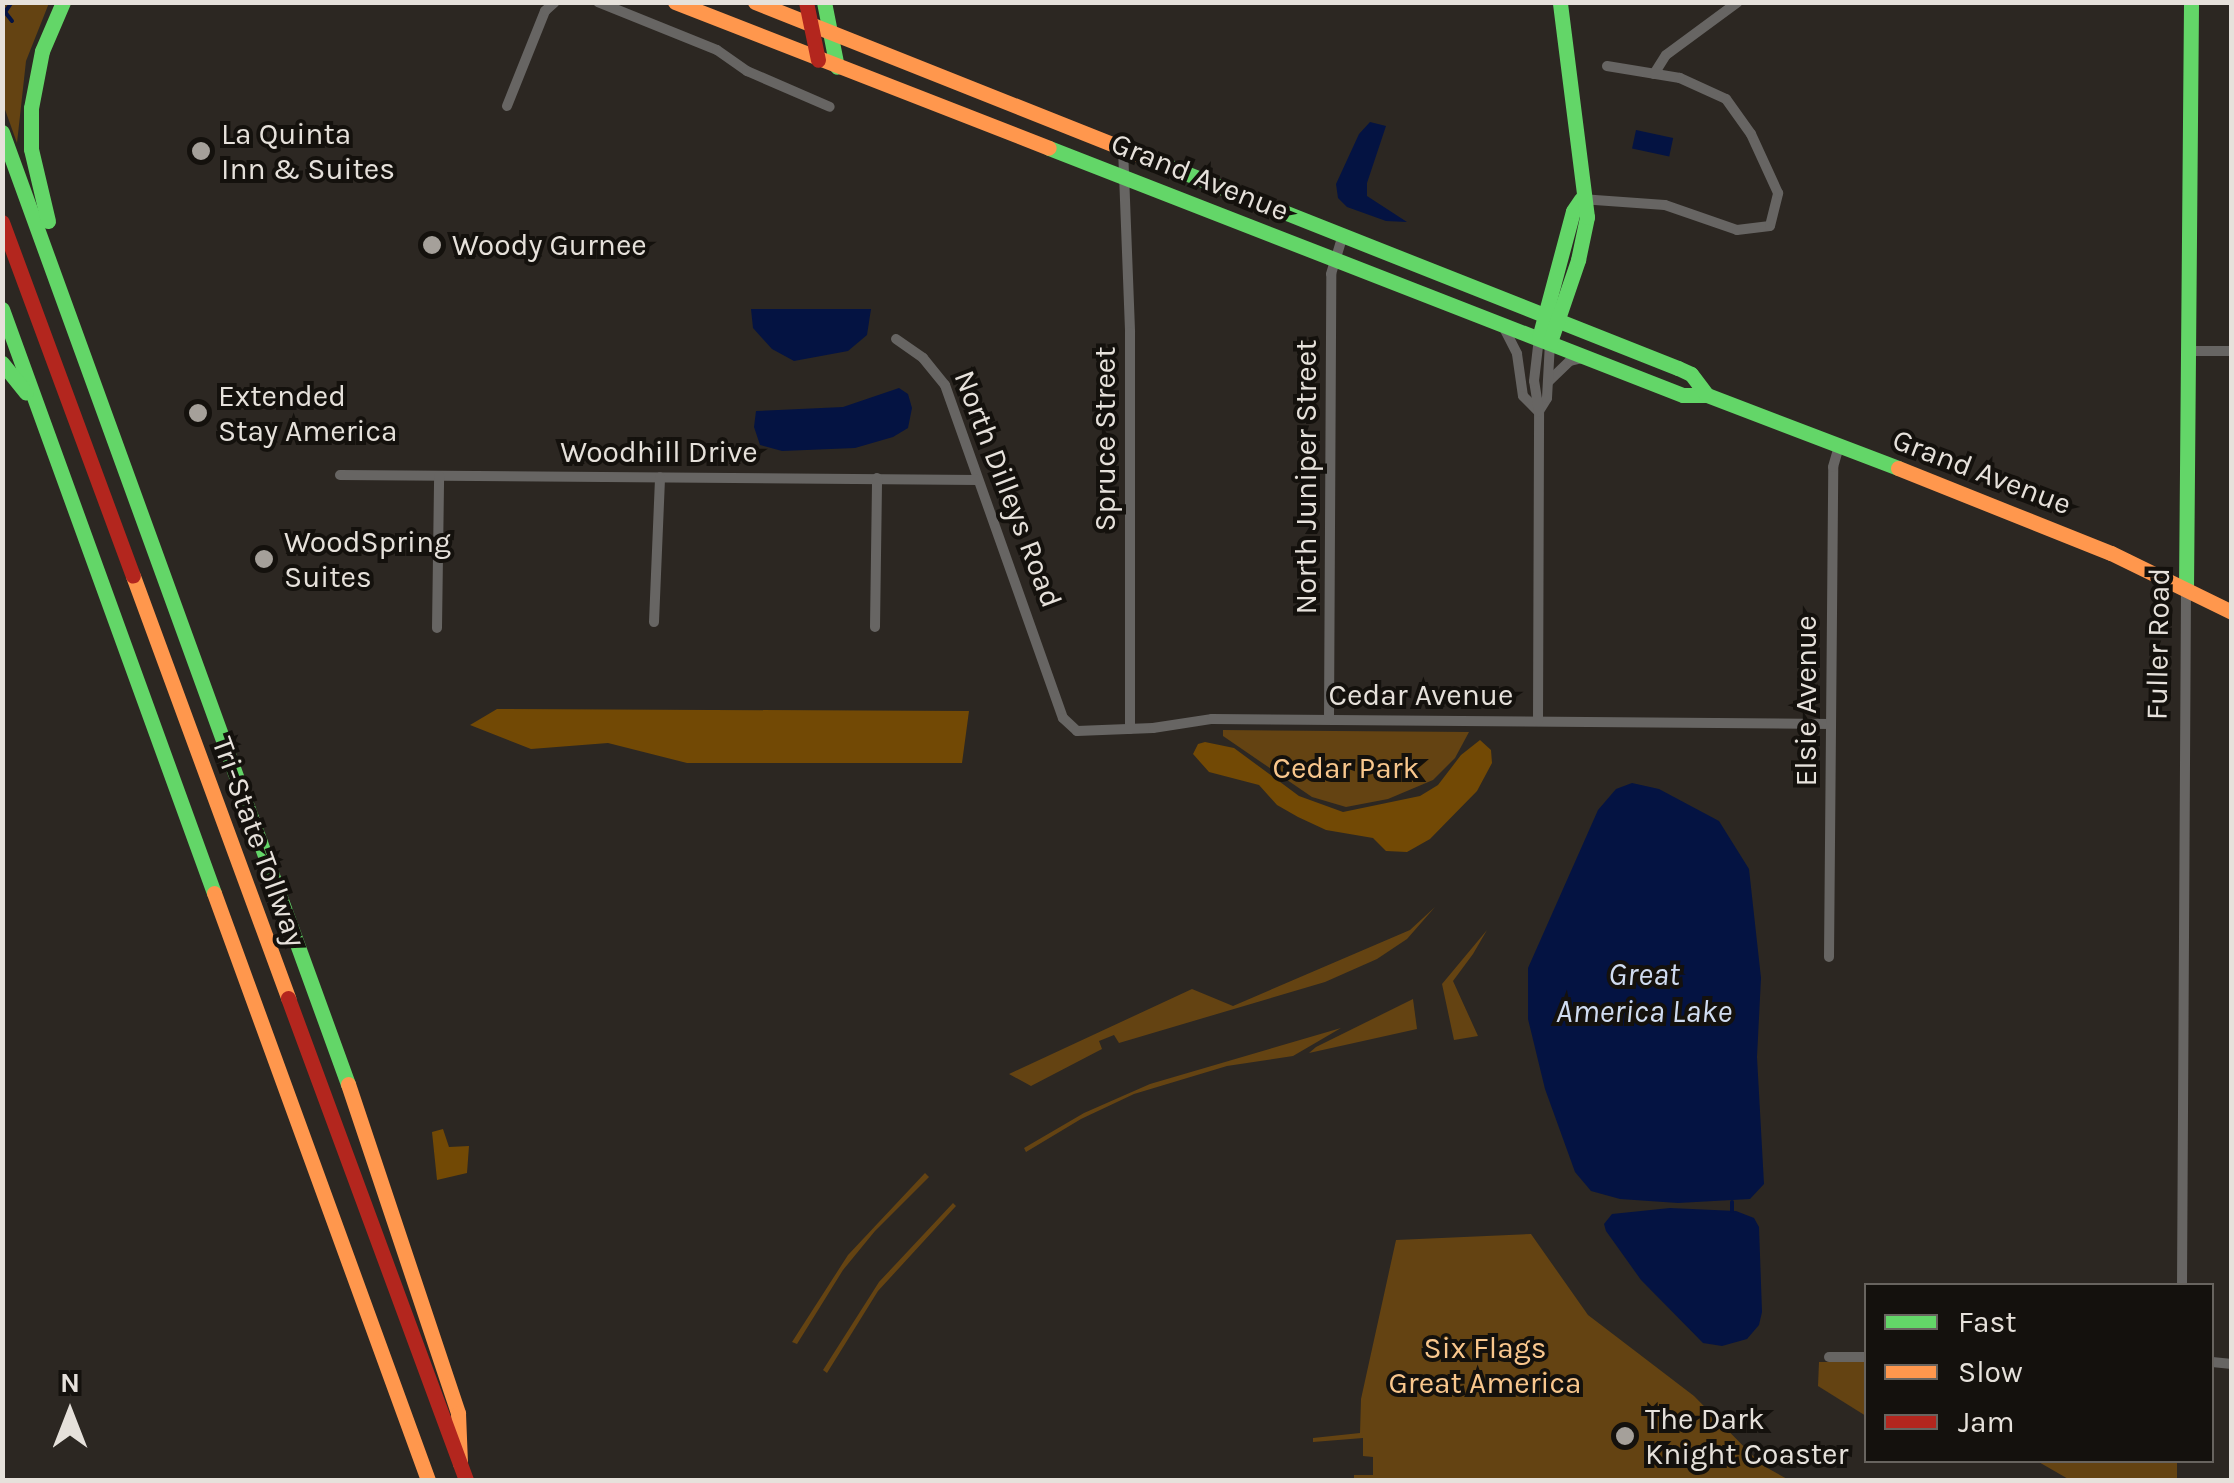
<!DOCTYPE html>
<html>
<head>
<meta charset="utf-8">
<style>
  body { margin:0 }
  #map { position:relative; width:2234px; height:1483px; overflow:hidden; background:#2c2722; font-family:Karla,sans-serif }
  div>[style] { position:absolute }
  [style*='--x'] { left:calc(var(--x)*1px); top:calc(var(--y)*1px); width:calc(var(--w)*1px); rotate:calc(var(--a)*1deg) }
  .green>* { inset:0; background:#644312 }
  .forest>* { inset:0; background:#724905 }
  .water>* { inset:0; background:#041342; transform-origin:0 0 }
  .stream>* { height:4px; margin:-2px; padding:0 2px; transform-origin:2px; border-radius:2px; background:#041342 }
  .street>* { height:10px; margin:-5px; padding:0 5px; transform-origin:5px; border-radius:5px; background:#676563 }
  .fast>* { height:15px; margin:-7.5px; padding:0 7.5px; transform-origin:7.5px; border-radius:7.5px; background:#63d668 }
  .slow>* { height:15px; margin:-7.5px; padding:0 7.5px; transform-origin:7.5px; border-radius:7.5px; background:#ff974d }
  .jam>* { height:15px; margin:-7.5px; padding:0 7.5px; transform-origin:7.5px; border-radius:7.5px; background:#b3261e }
  .dots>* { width:28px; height:28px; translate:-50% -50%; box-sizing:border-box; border:5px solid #14110d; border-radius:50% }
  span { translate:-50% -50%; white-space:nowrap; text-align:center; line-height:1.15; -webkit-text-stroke:8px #14110d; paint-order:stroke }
  .poi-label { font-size:30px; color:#e6e1db }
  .left { translate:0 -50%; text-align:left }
  .street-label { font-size:30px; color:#e6e1db }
  .park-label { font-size:30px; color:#f9c78d }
  .water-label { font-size:32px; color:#d0dcf1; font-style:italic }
  .frame { position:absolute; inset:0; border:5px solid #e6e1db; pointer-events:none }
  .legend { position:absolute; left:1864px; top:1283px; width:350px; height:180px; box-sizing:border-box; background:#14110d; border:2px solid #68645f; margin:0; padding:12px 18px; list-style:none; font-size:30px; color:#e6e1db }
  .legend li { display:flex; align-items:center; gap:20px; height:50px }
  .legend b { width:50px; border:2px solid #68645f }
  .north { position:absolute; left:20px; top:1363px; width:100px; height:100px; -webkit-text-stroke:8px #14110d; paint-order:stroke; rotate:0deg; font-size:28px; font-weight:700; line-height:40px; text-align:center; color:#e6e1db }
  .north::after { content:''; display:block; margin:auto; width:35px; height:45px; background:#e6e1db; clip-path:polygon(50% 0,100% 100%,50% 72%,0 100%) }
</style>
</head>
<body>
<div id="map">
  <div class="green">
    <i style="clip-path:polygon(3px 2px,49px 3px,26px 61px,17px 143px,3px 104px)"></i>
    <i style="clip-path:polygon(1223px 730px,1469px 732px,1455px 758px,1433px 780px,1388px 799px,1346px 807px,1312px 797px,1223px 736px)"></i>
    <i style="clip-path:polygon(1435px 907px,1407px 939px,1377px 959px,1325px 982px,1119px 1043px,1114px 1035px,1099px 1041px,1102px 1049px,1031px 1086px,1009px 1074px,1192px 989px,1233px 1006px,1410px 930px)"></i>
    <i style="clip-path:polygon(1487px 930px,1473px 954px,1453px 981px,1478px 1036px,1454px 1040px,1442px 984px)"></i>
    <i style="clip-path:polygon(1413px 999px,1417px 1029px,1309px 1053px,1316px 1047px)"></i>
    <i style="clip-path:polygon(1341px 1028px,1293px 1056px,1227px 1066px,1134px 1094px,1081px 1119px,1026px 1152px,1024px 1148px,1084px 1113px,1150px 1084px)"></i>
    <i style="clip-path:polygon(925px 1173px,929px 1177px,875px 1231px,843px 1270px,797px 1344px,792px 1342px,848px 1255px)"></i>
    <i style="clip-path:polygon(953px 1203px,956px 1206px,878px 1291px,827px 1373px,823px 1370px,879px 1282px)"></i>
    <i style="clip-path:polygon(1531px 1234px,1588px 1315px,1694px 1396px,1762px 1465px,1789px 1480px,1354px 1480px,1354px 1475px,1373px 1475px,1373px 1457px,1363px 1456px,1363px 1438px,1313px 1442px,1313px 1438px,1360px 1433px,1361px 1399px,1396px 1240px)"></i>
    <i style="clip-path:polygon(1819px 1362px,1866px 1362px,1866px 1416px,1818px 1386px)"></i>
    <i style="clip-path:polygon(2037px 1461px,2177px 1461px,2177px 1480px,2070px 1480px)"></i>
  </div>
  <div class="forest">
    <i style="clip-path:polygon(497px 709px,969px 711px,962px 763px,687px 763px,608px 743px,531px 749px,470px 725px)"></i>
    <i style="clip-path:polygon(1480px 740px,1491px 750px,1492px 763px,1477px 791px,1430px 839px,1407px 852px,1386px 851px,1373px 838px,1326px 830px,1298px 817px,1277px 805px,1259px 785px,1209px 772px,1193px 754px,1198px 744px,1205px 742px,1234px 748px,1299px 796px,1343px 812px,1420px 796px,1438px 785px,1461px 755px)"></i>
    <i style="clip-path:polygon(443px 1129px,449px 1147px,469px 1146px,467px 1173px,437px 1180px,432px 1132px)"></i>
  </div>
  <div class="water">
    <i style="clip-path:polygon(1370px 122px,1386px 126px,1367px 183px,1367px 196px,1407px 222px,1386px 221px,1347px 207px,1338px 198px,1336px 184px,1359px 134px)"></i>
    <i style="left:1636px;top:130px;width:38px;height:19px;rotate:12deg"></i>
    <i style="clip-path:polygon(751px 309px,871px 309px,867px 335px,848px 351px,794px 361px,772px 349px,753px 328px)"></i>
    <i style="clip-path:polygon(899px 388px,908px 394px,912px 408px,908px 428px,893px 437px,855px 448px,782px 451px,760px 445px,754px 427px,756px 411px,843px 407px)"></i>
    <i style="clip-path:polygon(1632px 783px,1659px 789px,1719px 821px,1749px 869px,1761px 978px,1757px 1057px,1764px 1184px,1750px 1199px,1678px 1203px,1620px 1199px,1591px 1191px,1575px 1172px,1545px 1089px,1528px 1019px,1528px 968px,1598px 810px,1616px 789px)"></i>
    <i style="clip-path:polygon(1670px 1208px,1736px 1211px,1754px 1218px,1759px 1227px,1762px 1312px,1759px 1325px,1747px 1339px,1722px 1346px,1703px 1343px,1641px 1280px,1606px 1231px,1604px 1224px,1612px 1214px)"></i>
  </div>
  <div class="stream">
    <i style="--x:12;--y:21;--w:11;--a:-128"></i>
    <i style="--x:5;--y:12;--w:12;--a:-55"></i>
    <i style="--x:1732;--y:1211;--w:9;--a:-90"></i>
  </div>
  <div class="street">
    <i style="--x:598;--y:2;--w:128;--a:22"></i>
    <i style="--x:717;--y:50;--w:37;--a:35"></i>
    <i style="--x:747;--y:71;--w:90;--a:23.4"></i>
    <i style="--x:1654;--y:74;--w:22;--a:-58"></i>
    <i style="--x:1666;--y:55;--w:89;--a:-36.4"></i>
    <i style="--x:507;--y:106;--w:102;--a:-68.2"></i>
    <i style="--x:545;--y:11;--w:13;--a:-42"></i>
    <i style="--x:1123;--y:148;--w:184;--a:87.8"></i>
    <i style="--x:1130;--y:332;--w:397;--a:90"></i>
    <i style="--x:1581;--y:199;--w:84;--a:4.1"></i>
    <i style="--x:1665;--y:205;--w:76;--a:19.1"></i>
    <i style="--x:1737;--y:230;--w:33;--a:-7"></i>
    <i style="--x:1770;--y:226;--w:34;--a:-76"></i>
    <i style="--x:1778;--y:193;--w:65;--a:-114.6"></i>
    <i style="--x:1751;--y:134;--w:43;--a:-125.5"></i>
    <i style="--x:1726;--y:99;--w:51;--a:-155.5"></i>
    <i style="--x:1680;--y:78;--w:74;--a:-170.7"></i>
    <i style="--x:1504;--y:328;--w:29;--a:63"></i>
    <i style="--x:1517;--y:354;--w:42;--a:81.9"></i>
    <i style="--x:1523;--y:396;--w:21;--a:45"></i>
    <i style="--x:896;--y:339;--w:33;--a:35"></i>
    <i style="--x:923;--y:358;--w:35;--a:51"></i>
    <i style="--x:945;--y:385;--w:353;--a:70.5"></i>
    <i style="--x:1063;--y:718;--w:19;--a:43"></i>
    <i style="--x:1077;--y:731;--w:76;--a:-2.3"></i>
    <i style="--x:1153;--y:728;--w:60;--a:-8.7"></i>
    <i style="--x:1212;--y:719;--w:619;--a:0.46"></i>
    <i style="--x:2189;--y:351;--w:43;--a:0"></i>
    <i style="--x:1548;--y:382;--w:30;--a:-44"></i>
    <i style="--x:1570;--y:361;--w:12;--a:-14"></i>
    <i style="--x:1539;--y:411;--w:15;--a:-58"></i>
    <i style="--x:1547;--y:398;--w:56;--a:-86.9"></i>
    <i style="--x:340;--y:475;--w:638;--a:0.45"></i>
    <i style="--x:654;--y:622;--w:145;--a:-87.6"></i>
    <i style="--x:875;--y:627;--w:149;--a:-89.2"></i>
    <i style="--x:437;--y:628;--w:152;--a:-89.2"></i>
    <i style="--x:1329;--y:719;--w:445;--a:-89.7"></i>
    <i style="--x:1331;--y:274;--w:39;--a:-73"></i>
    <i style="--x:1538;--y:721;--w:309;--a:-89.8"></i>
    <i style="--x:1539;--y:412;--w:31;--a:-99"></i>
    <i style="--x:1534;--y:381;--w:43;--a:-83.4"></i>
    <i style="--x:1829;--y:957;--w:490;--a:-89.5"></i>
    <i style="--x:1833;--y:467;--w:22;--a:-74"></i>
    <i style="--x:2182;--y:1286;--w:696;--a:-89.67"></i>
    <i style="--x:1829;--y:1357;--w:37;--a:0"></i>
    <i style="--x:2212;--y:1362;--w:20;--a:6"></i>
  </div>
  <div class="fast">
    <i style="--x:824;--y:2;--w:66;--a:78.7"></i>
    <i style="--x:2;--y:132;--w:1013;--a:70.03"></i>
    <i style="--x:1049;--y:148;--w:680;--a:21.29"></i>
    <i style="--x:1683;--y:395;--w:24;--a:0"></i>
    <i style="--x:1707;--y:395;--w:204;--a:20.9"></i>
    <i style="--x:1145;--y:157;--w:573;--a:21.6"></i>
    <i style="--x:1678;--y:368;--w:14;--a:25"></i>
    <i style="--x:1691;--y:374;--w:26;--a:53"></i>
    <i style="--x:48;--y:221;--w:74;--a:-103.3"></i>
    <i style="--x:31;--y:149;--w:41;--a:-90"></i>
    <i style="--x:31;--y:108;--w:58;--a:-79.1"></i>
    <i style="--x:42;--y:51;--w:53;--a:-66.8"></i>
    <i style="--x:2;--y:309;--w:621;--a:70.05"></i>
    <i style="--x:1539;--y:338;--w:131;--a:-75"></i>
    <i style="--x:1573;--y:211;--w:14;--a:-56"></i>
    <i style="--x:1550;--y:342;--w:87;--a:-71.1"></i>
    <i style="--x:1578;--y:260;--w:44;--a:-78.2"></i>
    <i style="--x:1587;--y:217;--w:217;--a:-97.2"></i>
    <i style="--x:2;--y:363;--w:38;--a:51"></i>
    <i style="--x:2186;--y:589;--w:587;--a:-89.51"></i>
  </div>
  <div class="slow">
    <i style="--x:675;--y:2;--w:401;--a:21.3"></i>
    <i style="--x:755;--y:2;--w:420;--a:21.7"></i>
    <i style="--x:1898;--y:468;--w:229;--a:21.8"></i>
    <i style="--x:2111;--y:553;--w:135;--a:26"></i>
    <i style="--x:133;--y:576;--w:450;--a:69.8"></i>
    <i style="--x:214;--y:893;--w:625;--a:69.97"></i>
    <i style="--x:348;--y:1084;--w:347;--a:71.5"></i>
    <i style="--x:458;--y:1413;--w:50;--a:87.7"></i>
  </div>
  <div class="jam">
    <i style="--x:806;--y:2;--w:59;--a:78.3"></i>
    <i style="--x:2;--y:222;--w:377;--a:69.7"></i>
    <i style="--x:288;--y:998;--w:514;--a:69.73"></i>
  </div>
  <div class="dots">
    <i style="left:201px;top:151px;background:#a5a09a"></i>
    <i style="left:432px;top:245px;background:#a5a09a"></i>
    <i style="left:198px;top:413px;background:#a5a09a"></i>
    <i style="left:264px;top:559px;background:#a5a09a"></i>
    <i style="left:1625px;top:1436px;background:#a5a09a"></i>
  </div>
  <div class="poi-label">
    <span class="left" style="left:221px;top:151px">La Quinta<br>Inn &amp; Suites</span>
    <span class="left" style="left:452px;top:245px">Woody Gurnee</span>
    <span class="left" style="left:218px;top:413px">Extended<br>Stay America</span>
    <span class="left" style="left:284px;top:559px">WoodSpring<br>Suites</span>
    <span class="left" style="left:1645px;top:1436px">The Dark<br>Knight Coaster</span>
  </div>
  <div class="street-label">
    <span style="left:1200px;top:177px;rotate:22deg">Grand Avenue</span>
    <span style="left:1105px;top:439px;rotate:-90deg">Spruce Street</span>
    <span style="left:659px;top:452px">Woodhill Drive</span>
    <span style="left:1982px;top:472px;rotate:21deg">Grand Avenue</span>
    <span style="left:1306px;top:477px;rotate:-90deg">North Juniper Street</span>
    <span style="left:1008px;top:489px;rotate:69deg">North Dilleys Road</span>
    <span style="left:2158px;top:644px;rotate:-89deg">Fuller Road</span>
    <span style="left:1421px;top:695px">Cedar Avenue</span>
    <span style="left:1806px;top:701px;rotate:-90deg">Elsie Avenue</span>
    <span style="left:259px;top:842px;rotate:70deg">Tri-State Tollway</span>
  </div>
  <div class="park-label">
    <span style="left:1346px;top:768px">Cedar Park</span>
    <span style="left:1485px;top:1365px">Six Flags<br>Great America</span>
  </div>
  <div class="water-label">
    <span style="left:1644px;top:994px">Great<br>America Lake</span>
  </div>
  <div class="frame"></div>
  <ul class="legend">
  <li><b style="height:12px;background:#63d668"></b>Fast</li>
  <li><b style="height:12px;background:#ff974d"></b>Slow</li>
  <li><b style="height:12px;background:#b3261e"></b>Jam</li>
  </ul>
  <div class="north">N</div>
</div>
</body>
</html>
